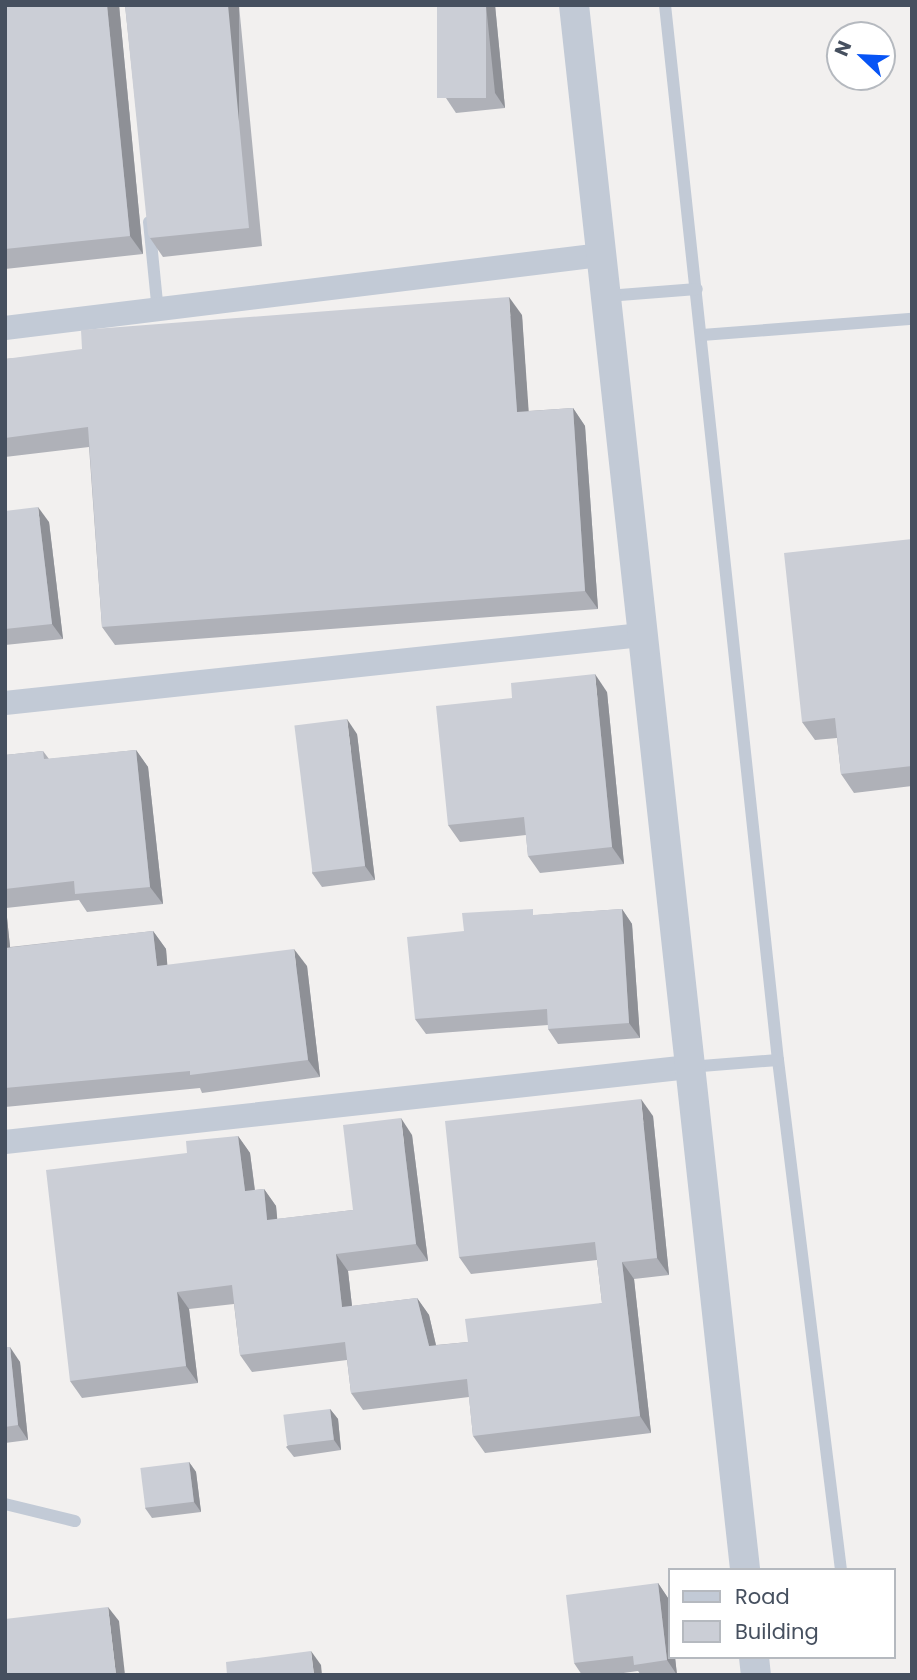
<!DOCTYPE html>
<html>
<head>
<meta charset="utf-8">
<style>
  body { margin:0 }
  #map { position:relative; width:917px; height:1680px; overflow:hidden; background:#f2f0ef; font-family:Poppins,sans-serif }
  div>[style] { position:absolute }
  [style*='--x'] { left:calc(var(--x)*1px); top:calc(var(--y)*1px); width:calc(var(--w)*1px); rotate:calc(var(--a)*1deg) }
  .service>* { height:12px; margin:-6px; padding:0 6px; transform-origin:6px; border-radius:6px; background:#c2cad6 }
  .minor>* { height:24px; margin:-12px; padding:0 12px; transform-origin:12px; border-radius:12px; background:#c2cad6 }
  .tertiary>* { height:30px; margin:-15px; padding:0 15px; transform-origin:15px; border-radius:15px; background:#c2cad6 }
  .wall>* { inset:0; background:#afb1b8 }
  .shaded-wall>* { inset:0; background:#8e9096; transform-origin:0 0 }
  .building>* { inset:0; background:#cbced6; transform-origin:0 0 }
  span { translate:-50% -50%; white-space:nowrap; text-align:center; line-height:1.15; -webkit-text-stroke:5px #fff; paint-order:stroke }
  .frame { position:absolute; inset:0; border:7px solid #46505f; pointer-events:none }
  .legend { position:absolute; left:668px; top:1568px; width:228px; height:91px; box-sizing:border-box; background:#fff; border:2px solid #b5b9bf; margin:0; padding:9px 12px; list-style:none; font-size:21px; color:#46505f }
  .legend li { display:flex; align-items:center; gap:14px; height:35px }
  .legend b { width:35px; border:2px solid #b5b9bf }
  .north { position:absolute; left:826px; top:21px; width:70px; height:70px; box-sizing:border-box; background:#fff; border:2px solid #b5b9bf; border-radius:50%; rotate:293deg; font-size:19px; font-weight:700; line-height:28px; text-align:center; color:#46505f }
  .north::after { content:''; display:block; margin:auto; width:24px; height:32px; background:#0754f5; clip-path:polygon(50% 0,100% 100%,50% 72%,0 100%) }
</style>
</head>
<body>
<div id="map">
  <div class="service">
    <i style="--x:665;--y:5;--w:1061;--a:83.89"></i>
    <i style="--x:778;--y:1060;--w:514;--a:82.96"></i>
    <i style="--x:149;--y:222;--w:90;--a:84.3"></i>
    <i style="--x:607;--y:296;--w:90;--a:-4.4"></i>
    <i style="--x:702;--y:335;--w:211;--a:-4.4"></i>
    <i style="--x:689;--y:1067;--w:89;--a:-4.5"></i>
    <i style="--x:5;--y:1504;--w:72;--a:13.7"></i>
  </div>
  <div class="minor">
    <i style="--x:5;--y:328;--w:599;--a:-6.99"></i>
    <i style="--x:5;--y:703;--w:640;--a:-6.1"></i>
    <i style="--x:5;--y:1142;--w:688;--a:-6.26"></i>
  </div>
  <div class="tertiary">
    <i style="--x:574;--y:5;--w:1574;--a:83.76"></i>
    <i style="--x:754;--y:1657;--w:18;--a:84"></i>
  </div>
  <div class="wall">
    <i style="clip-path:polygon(5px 5px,119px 5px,143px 254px,5px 269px)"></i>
    <i style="clip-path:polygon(125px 5px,239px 5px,262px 246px,163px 257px,150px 238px)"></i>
    <i style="clip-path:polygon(437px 5px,495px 5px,505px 108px,456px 113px,446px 98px)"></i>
    <i style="clip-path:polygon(522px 315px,528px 411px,573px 408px,585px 426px,598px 609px,115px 645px,102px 627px,89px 447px,5px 457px,5px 359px)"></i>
    <i style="clip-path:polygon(5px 511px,49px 522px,63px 639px,5px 645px)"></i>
    <i style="clip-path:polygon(912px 539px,912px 786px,854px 793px,841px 774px,837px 738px,815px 740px,802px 722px)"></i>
    <i style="clip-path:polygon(607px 692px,624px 864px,540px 873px,528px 856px,526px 835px,460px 842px,448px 825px)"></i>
    <i style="clip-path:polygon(357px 734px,375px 880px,322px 887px,312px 873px)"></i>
    <i style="clip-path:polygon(136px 750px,148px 767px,163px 904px,87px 912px,79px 900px,6px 908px,10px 947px,153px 931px,166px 949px,167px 965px,307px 966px,320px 1077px,202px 1093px,200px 1088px,5px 1107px,5px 755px,43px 751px,49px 759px)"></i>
    <i style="clip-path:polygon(622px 909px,632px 924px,640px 1038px,558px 1044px,548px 1029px,548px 1025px,426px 1034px,415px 1019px,537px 915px)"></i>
    <i style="clip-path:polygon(653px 1116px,669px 1275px,634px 1279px,651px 1433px,485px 1453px,473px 1436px,469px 1397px,363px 1410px,351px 1393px,347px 1360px,252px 1372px,240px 1355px,234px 1304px,189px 1309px,198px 1383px,82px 1398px,70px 1381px,187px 1153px,238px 1136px,250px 1153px,255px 1190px,264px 1189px,276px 1206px,277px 1219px,353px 1210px,412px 1135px,428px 1261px,348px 1271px,352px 1306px,417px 1298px,429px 1315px,436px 1345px,468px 1342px,602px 1303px,597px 1260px,471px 1274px,459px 1257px)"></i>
    <i style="clip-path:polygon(5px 1347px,20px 1362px,28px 1440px,5px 1443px)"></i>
    <i style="clip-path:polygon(330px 1409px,338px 1419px,341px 1450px,294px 1457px,286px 1447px)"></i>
    <i style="clip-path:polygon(189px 1462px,196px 1472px,201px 1512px,152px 1518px,145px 1508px)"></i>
    <i style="clip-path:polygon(658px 1583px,668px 1598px,670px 1616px,670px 1657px,675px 1657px,677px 1675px,641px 1675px,638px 1671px,609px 1675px,582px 1675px,574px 1663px)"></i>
  </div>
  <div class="shaded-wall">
    <i style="clip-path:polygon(107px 5px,119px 5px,143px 254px,130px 236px)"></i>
    <i style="left:228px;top:5px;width:11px;height:224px"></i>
    <i style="clip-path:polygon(486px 5px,495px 5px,505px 108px,495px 93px)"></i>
    <i style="clip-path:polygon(509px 297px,522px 315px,530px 430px,517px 412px)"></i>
    <i style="clip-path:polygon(573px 408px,585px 426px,598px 609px,585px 591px)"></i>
    <i style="clip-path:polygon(38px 507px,49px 522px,63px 639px,52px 624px)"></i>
    <i style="clip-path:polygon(595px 674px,607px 692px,624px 864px,612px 847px)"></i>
    <i style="clip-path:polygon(347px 719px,357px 734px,375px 880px,365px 866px)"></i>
    <i style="clip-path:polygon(136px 750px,148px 767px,163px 904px,150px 887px)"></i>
    <i style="clip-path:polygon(5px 907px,6px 908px,12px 966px,5px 956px)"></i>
    <i style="clip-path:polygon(622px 909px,632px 924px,640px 1038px,629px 1023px)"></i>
    <i style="clip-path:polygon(153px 931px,166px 949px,169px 984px,157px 966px)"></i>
    <i style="clip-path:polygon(294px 949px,307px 966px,320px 1077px,308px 1060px)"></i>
    <i style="clip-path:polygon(641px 1099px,653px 1116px,669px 1275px,657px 1258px)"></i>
    <i style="clip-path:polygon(401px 1118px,412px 1135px,428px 1261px,416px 1244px)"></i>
    <i style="clip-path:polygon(238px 1136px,250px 1153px,257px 1208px,245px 1191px)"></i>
    <i style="clip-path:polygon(264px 1189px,276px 1206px,279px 1237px,267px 1220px)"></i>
    <i style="clip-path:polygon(336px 1254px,348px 1271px,354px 1324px,342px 1307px)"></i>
    <i style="clip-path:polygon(622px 1262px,634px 1279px,651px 1433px,640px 1416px)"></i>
    <i style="clip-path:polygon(177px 1292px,189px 1309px,198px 1383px,186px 1366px)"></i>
    <i style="clip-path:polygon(417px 1298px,429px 1315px,440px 1363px,429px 1346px)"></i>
    <i style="clip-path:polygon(10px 1347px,20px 1362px,28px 1440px,18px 1425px)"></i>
    <i style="clip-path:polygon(330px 1409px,338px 1419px,341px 1450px,334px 1440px)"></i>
    <i style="clip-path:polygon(189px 1462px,196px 1472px,201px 1512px,194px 1502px)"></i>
    <i style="clip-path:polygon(658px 1583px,668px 1598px,670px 1616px,670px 1657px,675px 1657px,677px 1675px,667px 1660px)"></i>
    <i style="clip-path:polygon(108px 1607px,119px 1621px,125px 1675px,116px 1675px)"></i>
    <i style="clip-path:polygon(311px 1651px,321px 1665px,322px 1675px,314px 1675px)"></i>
  </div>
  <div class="building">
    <i style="clip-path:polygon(5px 5px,107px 5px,130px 236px,5px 249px)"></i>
    <i style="clip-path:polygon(125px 5px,228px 5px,249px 228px,150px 238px,148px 234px)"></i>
    <i style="left:437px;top:5px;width:49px;height:93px"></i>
    <i style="clip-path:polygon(509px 297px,517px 412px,573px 408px,585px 591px,102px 627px,88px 427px,5px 438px,5px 359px,82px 349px,81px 330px)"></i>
    <i style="clip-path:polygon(38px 507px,52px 624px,5px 629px,5px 511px)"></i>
    <i style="clip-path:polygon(912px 539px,912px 766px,841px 774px,835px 718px,802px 722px,784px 553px)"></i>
    <i style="clip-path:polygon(595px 674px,612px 847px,528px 856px,524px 817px,448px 825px,436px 706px,512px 698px,511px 683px)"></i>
    <i style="left:347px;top:719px;width:148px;height:53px;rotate:83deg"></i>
    <i style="clip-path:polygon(136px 750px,150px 887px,75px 894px,74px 881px,5px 889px,5px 755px,43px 751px,44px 759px)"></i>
    <i style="clip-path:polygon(533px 909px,533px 915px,622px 909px,629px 1023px,548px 1029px,547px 1009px,415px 1019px,407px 937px,464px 931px,462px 913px)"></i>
    <i style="clip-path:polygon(153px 931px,157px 966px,294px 949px,308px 1060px,190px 1075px,190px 1071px,5px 1088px,5px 948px)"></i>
    <i style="clip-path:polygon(641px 1099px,657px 1258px,622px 1262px,640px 1416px,473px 1436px,467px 1379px,351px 1393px,345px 1342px,240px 1355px,232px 1285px,177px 1292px,186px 1366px,70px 1381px,46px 1170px,187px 1153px,186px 1141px,238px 1136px,245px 1191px,264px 1189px,267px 1220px,353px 1210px,343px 1125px,401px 1118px,416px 1244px,336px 1254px,342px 1307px,417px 1298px,429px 1346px,468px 1342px,465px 1319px,602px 1303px,595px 1242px,459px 1257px,445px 1121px)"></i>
    <i style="clip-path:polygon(5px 1347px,10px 1347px,18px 1425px,5px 1427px)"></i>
    <i style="left:330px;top:1409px;width:31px;height:47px;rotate:83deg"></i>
    <i style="left:189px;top:1462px;width:40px;height:49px;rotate:83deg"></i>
    <i style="clip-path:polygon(658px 1583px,667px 1660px,634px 1665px,633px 1656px,574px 1663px,566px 1595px)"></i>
    <i style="clip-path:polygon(108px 1607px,116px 1675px,5px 1675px,5px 1619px)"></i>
    <i style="clip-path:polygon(311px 1651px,314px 1675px,227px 1675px,226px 1662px)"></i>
  </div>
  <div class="frame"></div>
  <ul class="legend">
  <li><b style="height:9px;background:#c2cad6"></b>Road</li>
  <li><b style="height:19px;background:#cbced6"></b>Building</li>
  </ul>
  <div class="north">N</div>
</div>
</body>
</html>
